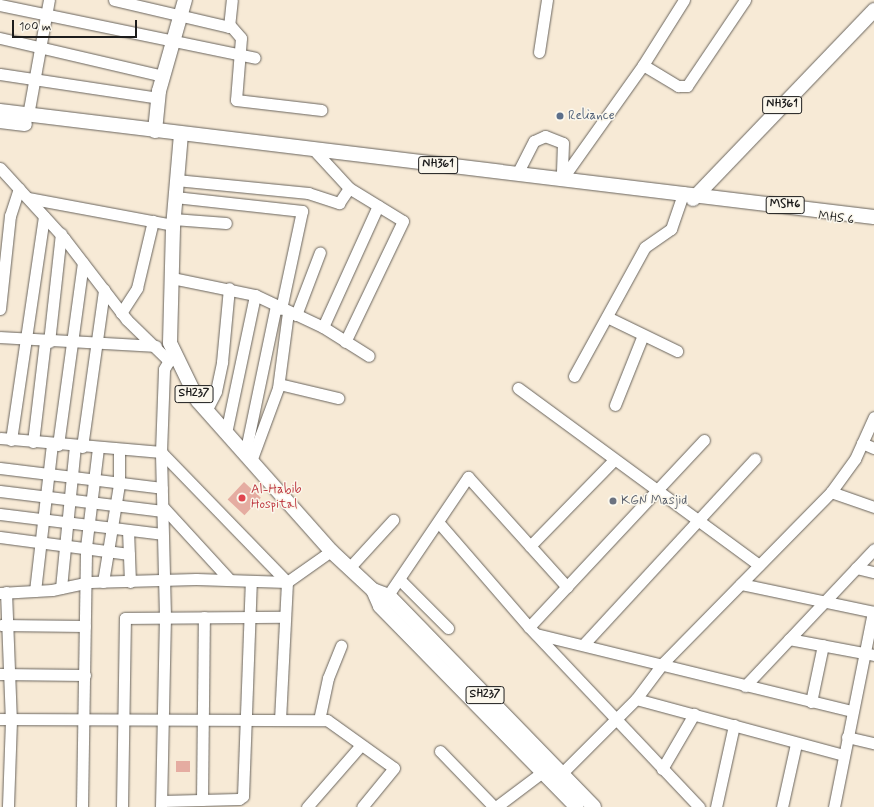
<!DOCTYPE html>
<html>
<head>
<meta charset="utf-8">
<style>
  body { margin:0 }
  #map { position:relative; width:874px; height:807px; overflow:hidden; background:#f7ead6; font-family:Mynerve,sans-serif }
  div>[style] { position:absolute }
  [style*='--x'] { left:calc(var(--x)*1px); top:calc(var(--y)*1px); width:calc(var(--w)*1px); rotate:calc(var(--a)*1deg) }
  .building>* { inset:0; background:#e5aca1; transform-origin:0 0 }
  .roads { filter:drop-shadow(0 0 1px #69645d) drop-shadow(0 0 1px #69645d) }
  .minor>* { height:11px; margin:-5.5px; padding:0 5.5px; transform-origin:5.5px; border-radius:5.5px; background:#fff }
  .major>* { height:14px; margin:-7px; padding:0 7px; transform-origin:7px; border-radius:7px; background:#fff }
  .dots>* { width:11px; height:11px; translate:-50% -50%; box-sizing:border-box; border:2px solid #fbf7ec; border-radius:50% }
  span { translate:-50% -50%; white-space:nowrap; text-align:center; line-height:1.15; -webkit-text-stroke:3px #fbf7ec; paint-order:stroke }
  .shield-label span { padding:1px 3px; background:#fbf7ec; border:1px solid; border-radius:3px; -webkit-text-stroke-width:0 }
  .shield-label { font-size:12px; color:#1c1c1c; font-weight:700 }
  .service-label { font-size:13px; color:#4e5e75 }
  .left { translate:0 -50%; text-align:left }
  .street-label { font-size:13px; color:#1c1c1c }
  .health-label { font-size:13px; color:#be3a42 }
  .worship-label { font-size:13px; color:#5b616d }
  .scale { position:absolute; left:12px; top:20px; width:125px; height:18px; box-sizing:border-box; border:2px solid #1c1c1c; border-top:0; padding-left:5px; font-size:12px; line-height:14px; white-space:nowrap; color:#1c1c1c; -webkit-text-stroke:3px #fbf7ec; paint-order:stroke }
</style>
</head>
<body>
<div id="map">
  <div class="building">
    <i style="left:244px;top:482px;width:23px;height:24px;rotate:43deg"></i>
    <i style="left:176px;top:761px;width:14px;height:11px"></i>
  </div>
  <div class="roads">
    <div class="minor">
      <i style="--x:114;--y:0;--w:118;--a:13.2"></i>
      <i style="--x:229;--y:27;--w:27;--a:-84"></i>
      <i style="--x:0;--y:5;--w:260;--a:11.7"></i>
      <i style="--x:229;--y:24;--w:18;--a:49"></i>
      <i style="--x:241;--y:38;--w:62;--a:94.6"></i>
      <i style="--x:236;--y:100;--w:86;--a:6.7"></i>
      <i style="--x:0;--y:38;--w:167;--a:13.1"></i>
      <i style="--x:539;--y:52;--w:53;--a:-81.3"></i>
      <i style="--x:643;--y:65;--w:41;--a:31"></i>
      <i style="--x:678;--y:86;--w:9;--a:0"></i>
      <i style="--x:687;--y:86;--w:104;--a:-56"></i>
      <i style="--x:0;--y:74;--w:160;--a:8.6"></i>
      <i style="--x:28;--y:115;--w:117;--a:-79.7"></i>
      <i style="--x:315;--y:151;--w:50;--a:47.4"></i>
      <i style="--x:349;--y:188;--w:63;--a:31.4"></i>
      <i style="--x:403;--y:221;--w:134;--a:115.6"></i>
      <i style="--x:0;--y:168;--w:95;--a:47.6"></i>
      <i style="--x:64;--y:238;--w:103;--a:52.5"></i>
      <i style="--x:127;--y:320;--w:59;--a:44.3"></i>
      <i style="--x:517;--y:174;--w:37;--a:-63"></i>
      <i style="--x:534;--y:141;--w:12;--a:-24"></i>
      <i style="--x:545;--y:136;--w:19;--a:21"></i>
      <i style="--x:563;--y:143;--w:35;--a:92"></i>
      <i style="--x:562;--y:179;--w:140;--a:-54.6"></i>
      <i style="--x:643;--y:65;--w:77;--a:-57.8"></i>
      <i style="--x:176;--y:180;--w:133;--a:5.6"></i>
      <i style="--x:308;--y:193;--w:33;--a:18"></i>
      <i style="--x:339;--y:203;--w:18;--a:-56"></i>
      <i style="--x:175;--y:197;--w:128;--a:6.3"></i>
      <i style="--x:302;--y:211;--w:100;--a:102.1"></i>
      <i style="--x:28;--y:198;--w:147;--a:10.5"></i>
      <i style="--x:173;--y:219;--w:53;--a:4.3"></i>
      <i style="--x:172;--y:278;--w:85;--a:11.6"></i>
      <i style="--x:255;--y:295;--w:75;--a:25.2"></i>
      <i style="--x:323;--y:327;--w:54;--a:32.2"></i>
      <i style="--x:0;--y:309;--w:94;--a:-83.9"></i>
      <i style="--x:10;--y:216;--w:29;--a:-72"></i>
      <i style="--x:121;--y:313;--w:30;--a:-57"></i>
      <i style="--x:137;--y:288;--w:69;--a:-76.6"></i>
      <i style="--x:296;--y:315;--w:67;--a:-69.1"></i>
      <i style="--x:607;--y:317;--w:78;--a:25.9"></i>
      <i style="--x:323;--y:327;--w:133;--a:-65.6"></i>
      <i style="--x:0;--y:337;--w:156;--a:3.3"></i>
      <i style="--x:49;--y:342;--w:109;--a:-83.7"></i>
      <i style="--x:574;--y:376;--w:147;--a:-61.2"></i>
      <i style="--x:645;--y:247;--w:32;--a:-35"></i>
      <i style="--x:671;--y:229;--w:39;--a:-71"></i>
      <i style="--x:279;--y:384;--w:61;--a:13.3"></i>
      <i style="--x:518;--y:388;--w:299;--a:36.3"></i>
      <i style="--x:615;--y:405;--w:75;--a:-68.2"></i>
      <i style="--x:206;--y:411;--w:22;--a:-63"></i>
      <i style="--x:216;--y:391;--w:30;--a:-78"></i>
      <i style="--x:222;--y:362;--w:74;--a:-84.6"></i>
      <i style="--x:226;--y:433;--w:141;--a:-78.1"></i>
      <i style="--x:0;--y:438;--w:162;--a:5"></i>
      <i style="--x:161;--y:452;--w:181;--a:45.9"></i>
      <i style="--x:287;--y:582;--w:138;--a:92.9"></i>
      <i style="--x:11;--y:440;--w:226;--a:-81.6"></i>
      <i style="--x:33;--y:442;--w:101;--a:-83.2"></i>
      <i style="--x:862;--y:443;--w:13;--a:23"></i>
      <i style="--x:58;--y:445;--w:184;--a:-82.2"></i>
      <i style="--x:82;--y:447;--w:159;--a:-82"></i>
      <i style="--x:245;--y:454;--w:151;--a:-78.2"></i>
      <i style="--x:251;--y:461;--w:78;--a:-69.7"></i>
      <i style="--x:278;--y:388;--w:77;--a:-82.5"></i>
      <i style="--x:0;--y:468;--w:163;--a:7"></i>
      <i style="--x:0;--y:491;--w:164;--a:7"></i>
      <i style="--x:831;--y:492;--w:46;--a:19.2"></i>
      <i style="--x:163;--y:507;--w:99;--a:47.5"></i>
      <i style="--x:0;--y:514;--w:163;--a:7"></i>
      <i style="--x:439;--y:523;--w:138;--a:49.1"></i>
      <i style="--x:529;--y:627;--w:248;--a:46.6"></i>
      <i style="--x:128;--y:530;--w:52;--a:87.8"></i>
      <i style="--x:0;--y:537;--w:130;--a:7.5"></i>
      <i style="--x:530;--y:546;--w:120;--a:-45.7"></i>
      <i style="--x:350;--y:567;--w:64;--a:-47.5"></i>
      <i style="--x:856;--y:568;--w:18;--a:13"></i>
      <i style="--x:400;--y:580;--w:68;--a:45"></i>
      <i style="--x:103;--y:582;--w:99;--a:-80.7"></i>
      <i style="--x:119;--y:484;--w:35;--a:-90"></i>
      <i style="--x:741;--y:584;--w:136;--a:11.9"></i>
      <i style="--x:61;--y:588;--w:143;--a:-84.4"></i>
      <i style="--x:35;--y:591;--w:148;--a:-83.4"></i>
      <i style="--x:6;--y:592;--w:128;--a:87.8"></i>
      <i style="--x:11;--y:720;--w:87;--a:92"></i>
      <i style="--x:0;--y:593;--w:52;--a:-3.3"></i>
      <i style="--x:52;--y:590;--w:39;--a:-12"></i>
      <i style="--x:90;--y:582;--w:106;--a:-1.6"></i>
      <i style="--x:196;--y:579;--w:91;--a:1.9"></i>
      <i style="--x:287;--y:582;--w:54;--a:-35.2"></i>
      <i style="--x:384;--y:601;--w:150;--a:-55.9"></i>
      <i style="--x:468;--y:477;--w:148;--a:48"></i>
      <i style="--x:1;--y:625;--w:84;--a:0.7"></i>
      <i style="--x:529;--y:627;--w:256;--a:-46.9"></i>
      <i style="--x:536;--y:634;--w:325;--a:13.7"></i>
      <i style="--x:789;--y:639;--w:86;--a:10.7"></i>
      <i style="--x:584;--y:644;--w:252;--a:-47.3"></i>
      <i style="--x:0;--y:674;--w:85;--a:0.7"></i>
      <i style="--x:745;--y:686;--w:188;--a:-46.7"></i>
      <i style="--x:636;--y:699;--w:215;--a:15.1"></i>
      <i style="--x:811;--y:702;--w:58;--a:-78.1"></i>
      <i style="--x:0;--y:719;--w:327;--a:0.2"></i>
      <i style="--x:327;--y:720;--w:82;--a:35.6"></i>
      <i style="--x:394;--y:768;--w:50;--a:129.4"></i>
      <i style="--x:319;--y:720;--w:43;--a:-77.9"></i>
      <i style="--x:328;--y:678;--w:35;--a:-68"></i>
      <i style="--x:847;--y:737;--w:28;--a:13"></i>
      <i style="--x:440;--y:751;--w:78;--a:46"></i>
      <i style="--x:662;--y:769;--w:64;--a:-59.8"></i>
      <i style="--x:556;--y:779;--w:113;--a:-45"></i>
      <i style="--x:636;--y:699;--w:45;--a:-53.1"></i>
      <i style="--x:663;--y:663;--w:240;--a:-45.5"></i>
      <i style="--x:831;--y:492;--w:41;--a:-54"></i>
      <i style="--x:855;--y:459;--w:46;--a:-65.7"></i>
      <i style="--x:202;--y:800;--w:183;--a:-89.4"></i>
      <i style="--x:162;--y:801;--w:77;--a:-1.5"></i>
      <i style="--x:239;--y:799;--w:5;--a:-37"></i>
      <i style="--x:243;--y:796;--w:214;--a:-87.9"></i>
      <i style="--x:82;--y:807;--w:260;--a:-89.1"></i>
      <i style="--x:86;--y:547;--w:100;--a:-83.1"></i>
      <i style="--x:122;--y:807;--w:189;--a:-89.1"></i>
      <i style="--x:125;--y:618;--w:158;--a:-0.4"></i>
      <i style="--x:161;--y:807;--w:190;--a:-88.8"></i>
      <i style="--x:165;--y:617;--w:165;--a:-91.4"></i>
      <i style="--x:161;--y:452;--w:83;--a:-87.9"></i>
      <i style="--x:164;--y:369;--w:20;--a:-60"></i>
      <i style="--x:307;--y:807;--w:82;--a:-48.9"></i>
      <i style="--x:496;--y:807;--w:65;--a:-36.9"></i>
      <i style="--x:716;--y:807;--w:84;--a:-77.6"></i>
      <i style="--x:782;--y:807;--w:65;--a:-77.5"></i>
      <i style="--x:834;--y:807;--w:199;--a:-78.7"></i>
    </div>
    <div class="major">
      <i style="--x:0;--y:111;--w:880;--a:6.92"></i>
      <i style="--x:0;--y:121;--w:25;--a:7"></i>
      <i style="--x:155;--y:131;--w:40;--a:-84.3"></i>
      <i style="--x:159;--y:91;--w:95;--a:-74.1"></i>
      <i style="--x:181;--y:134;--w:94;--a:94.9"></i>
      <i style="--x:173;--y:228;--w:115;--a:91.5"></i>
      <i style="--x:170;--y:343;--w:64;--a:64.2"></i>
      <i style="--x:198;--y:401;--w:200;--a:48.4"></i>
      <i style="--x:331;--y:551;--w:57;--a:42.9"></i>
      <i style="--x:373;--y:590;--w:17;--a:66"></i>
      <i style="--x:380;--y:606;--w:281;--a:45.6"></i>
      <i style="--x:693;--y:199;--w:262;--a:-46.2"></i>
      <i style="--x:373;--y:590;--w:17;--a:21"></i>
      <i style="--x:389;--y:596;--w:294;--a:45.8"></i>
    </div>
  </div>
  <div class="dots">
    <i style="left:560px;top:116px;background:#5c6f8a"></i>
    <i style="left:242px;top:498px;background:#e0444e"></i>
    <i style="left:613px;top:501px;background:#6b7280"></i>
  </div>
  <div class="shield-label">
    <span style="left:782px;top:105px">NH361</span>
    <span style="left:438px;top:165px">NH361</span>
    <span style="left:785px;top:205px">MSH6</span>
    <span style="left:194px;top:394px">SH237</span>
    <span style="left:485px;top:695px">SH237</span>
  </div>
  <div class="service-label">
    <span class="left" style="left:568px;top:116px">Reliance</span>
  </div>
  <div class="street-label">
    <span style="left:836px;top:219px;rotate:7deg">MHS 6</span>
  </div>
  <div class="health-label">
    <span class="left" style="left:251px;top:498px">Al-Habib<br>Hospital</span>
  </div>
  <div class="worship-label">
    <span class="left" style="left:621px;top:501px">KGN Masjid</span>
  </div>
  <div class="scale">100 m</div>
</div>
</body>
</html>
